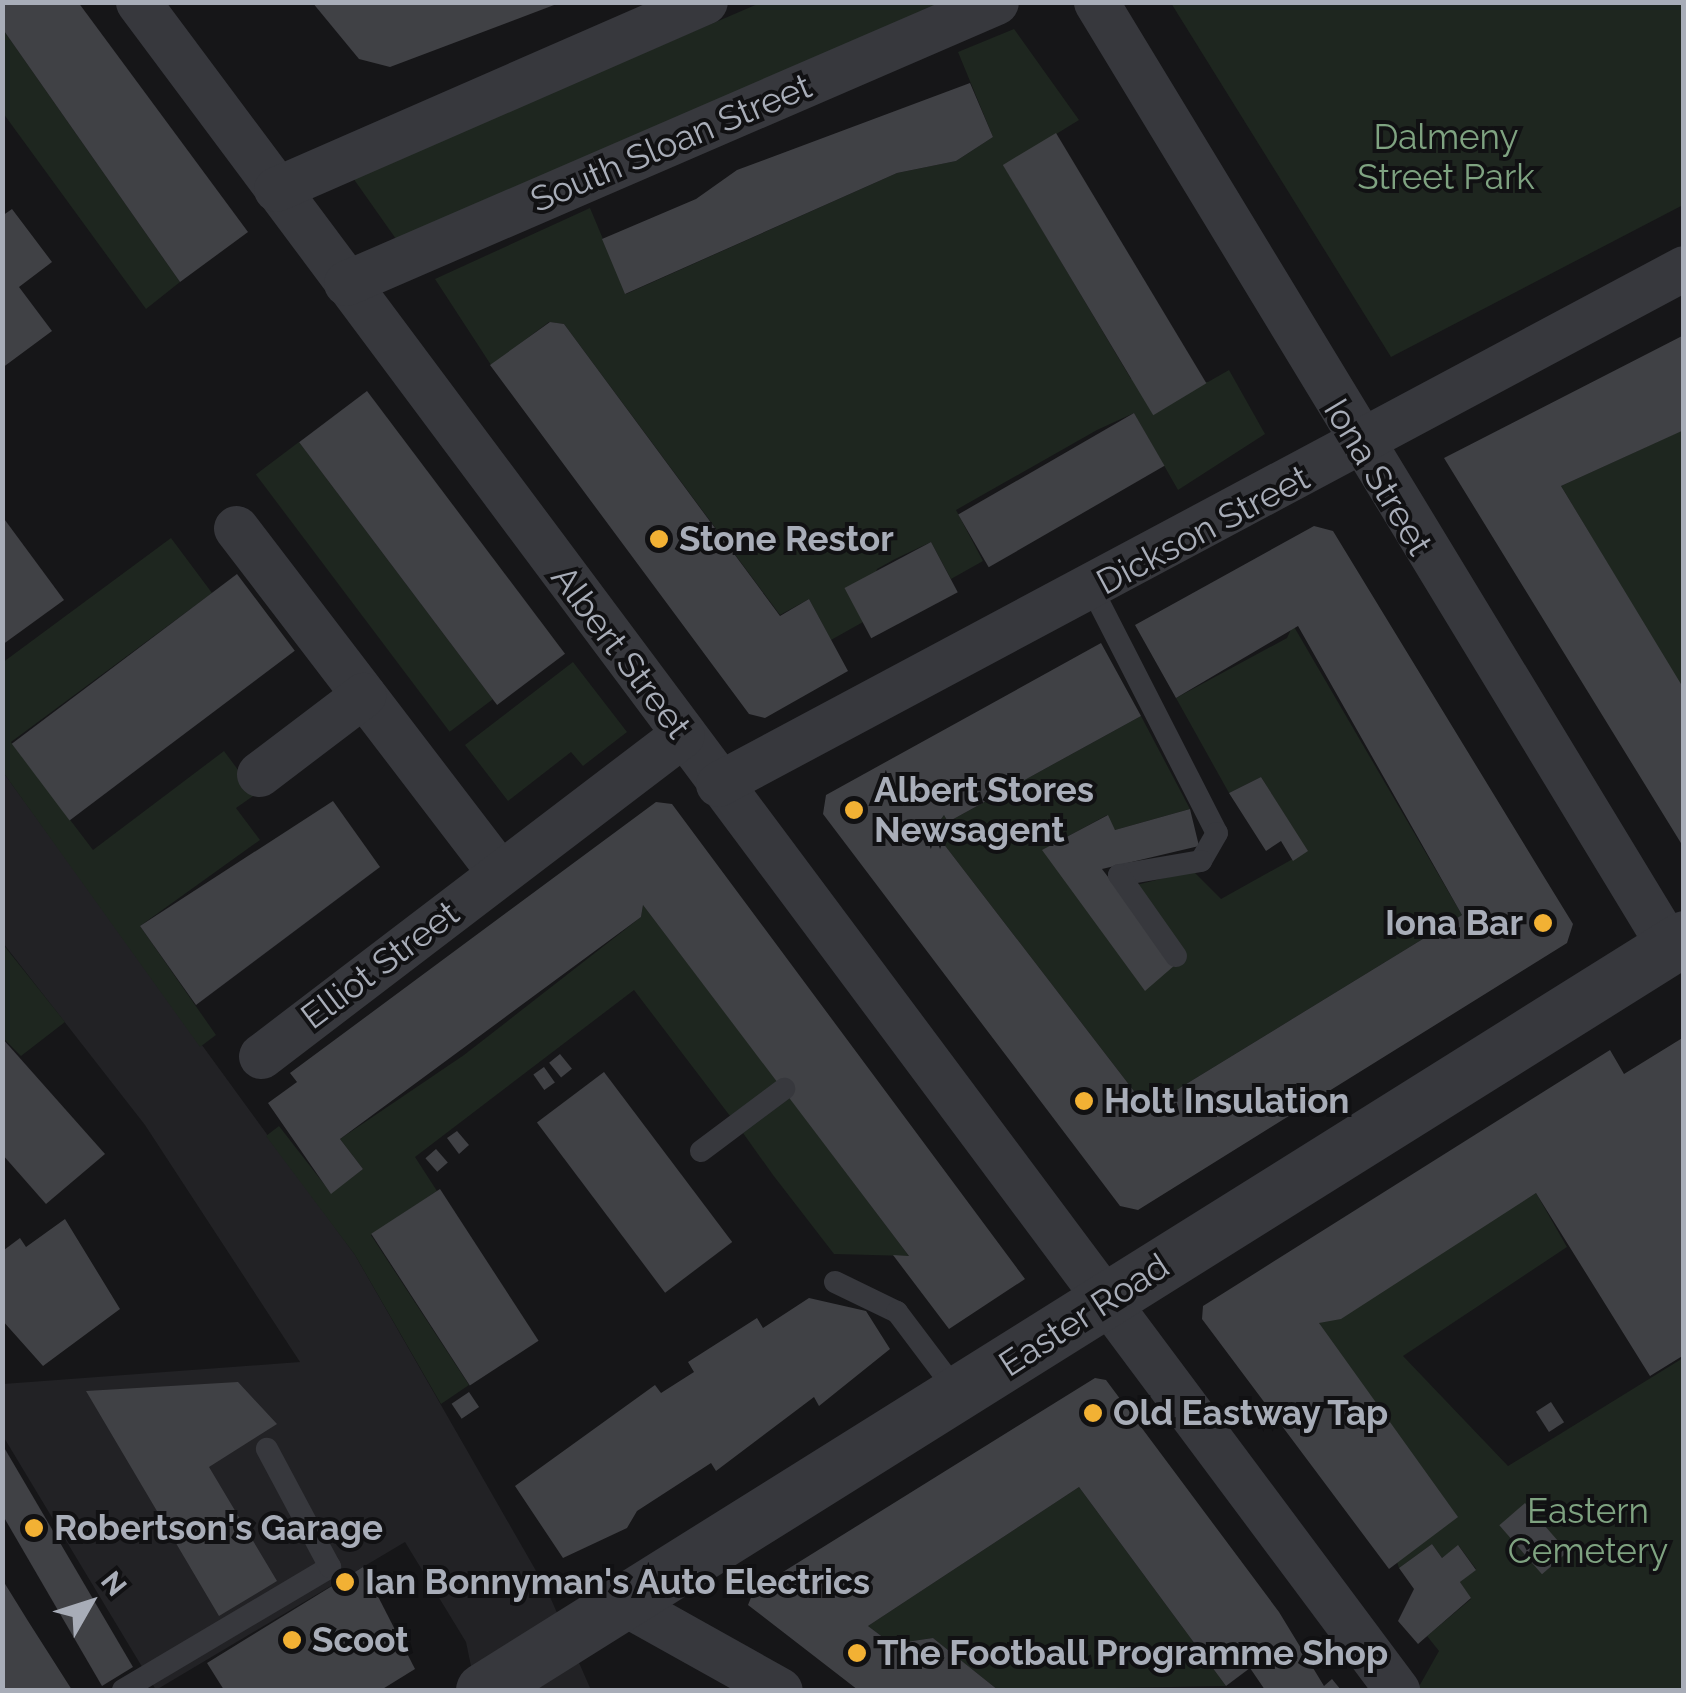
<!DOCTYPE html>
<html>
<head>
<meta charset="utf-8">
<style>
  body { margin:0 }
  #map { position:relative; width:1686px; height:1693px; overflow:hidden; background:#161618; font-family:Raleway,sans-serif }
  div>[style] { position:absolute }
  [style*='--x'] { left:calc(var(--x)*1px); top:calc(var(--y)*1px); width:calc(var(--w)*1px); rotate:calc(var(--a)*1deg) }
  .built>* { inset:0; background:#222225 }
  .green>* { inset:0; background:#1e261f; transform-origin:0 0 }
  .building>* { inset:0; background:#404145; transform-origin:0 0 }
  .service>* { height:22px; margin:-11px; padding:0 11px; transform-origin:11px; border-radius:11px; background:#37383d }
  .minor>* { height:45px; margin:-22.5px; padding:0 22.5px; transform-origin:22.5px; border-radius:22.5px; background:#37383d }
  .tertiary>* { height:55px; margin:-27.5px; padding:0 27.5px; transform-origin:27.5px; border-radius:27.5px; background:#37383d }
  .dots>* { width:28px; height:28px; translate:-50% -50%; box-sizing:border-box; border:5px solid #111113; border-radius:50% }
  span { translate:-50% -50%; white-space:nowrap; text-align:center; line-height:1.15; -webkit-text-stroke:8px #111113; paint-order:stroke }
  .park-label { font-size:35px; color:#7fa381 }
  .street-label { font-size:35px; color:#a8adb8 }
  .poi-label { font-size:35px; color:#a8adb8; font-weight:700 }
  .left { translate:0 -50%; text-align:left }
  .right { translate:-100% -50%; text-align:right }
  .frame { position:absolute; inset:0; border:5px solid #a8adb8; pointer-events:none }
  .north { position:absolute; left:40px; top:1553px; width:100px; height:100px; -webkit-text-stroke:8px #111113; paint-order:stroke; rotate:51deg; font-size:28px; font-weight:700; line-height:40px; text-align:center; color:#a8adb8 }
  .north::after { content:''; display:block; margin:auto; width:35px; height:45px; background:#a8adb8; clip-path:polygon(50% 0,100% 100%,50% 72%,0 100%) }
</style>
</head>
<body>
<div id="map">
  <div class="built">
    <i style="clip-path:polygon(3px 772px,355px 1255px,547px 1590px,591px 1690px,476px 1690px,466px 1642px,405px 1542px,156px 1690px,3px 1436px,3px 1384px,300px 1362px,145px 1125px,3px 943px)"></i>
  </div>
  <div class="green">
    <i style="clip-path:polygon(760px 3px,941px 3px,396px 239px,353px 178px)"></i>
    <i style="clip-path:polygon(1171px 3px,1683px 3px,1683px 205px,1391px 357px)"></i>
    <i style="clip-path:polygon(2px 28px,180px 282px,146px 309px,3px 113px)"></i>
    <i style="clip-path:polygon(1014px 29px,1079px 120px,1004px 166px,1131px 379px,1208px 382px,1229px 370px,1265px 434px,1178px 490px,1134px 413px,1097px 430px,956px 510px,983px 561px,951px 579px,931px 542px,895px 559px,877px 569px,863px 622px,831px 640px,809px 599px,780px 615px,564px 324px,549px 322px,491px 365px,435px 279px,590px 208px,626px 294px,897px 173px,956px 161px,993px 137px,958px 52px)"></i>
    <i style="clip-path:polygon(1683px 430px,1683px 689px,1561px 486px)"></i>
    <i style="left:299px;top:442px;width:322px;height:54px;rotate:53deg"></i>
    <i style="clip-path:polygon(171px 538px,212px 593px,11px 742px,93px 850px,224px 751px,256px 794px,236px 808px,260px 840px,140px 926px,216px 1035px,200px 1047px,3px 772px,2px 663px)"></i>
    <i style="clip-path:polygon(1293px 625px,1462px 915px,1147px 1108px,933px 830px,944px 815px,948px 822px,1141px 716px,1190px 809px,1115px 830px,1107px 815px,1043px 850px,1145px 990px,1132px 886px,1193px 871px,1221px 899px,1307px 851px,1261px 777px,1229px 793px,1176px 698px,1287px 638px)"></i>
    <i style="clip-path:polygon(573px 662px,627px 732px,583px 766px,571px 752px,508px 801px,465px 745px)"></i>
    <i style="clip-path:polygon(643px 905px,778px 1082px,730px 1116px,634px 990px,415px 1157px,437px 1191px,371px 1235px,469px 1385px,441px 1404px,355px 1255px,266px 1136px,279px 1126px,331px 1193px,363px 1169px,340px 1139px,464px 1055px,641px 917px)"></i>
    <i style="clip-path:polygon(2px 943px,65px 1022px,21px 1056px,3px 1038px)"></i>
    <i style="clip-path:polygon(790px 1098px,909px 1256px,834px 1254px,773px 1175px,743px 1133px)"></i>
    <i style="clip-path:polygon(1536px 1193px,1567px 1247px,1403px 1356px,1508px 1466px,1683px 1358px,1683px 1690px,1417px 1690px,1439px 1651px,1427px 1636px,1471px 1599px,1460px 1582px,1476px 1569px,1459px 1546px,1442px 1558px,1432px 1544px,1399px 1568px,1319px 1323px)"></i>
    <i style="clip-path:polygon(1079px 1487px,1226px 1686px,998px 1690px,933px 1638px,892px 1644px,868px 1626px)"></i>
  </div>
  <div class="building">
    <i style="clip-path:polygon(2px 2px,78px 2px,248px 232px,180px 282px,2px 28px)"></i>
    <i style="clip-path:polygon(312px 2px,562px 2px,390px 67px,359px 59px)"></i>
    <i style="clip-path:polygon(970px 83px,993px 137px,956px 161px,897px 173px,625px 294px,602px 239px,696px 199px,737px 170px)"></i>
    <i style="left:1056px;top:133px;width:292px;height:62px;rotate:59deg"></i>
    <i style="clip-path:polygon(12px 209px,52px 262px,19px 287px,52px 331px,2px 368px,2px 216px)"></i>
    <i style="clip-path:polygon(550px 322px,564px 324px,780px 616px,809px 599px,848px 671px,765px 718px,749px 714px,490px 365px)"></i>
    <i style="clip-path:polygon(1684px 335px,1684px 430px,1561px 486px,1684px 689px,1684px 848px,1444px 458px)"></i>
    <i style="left:367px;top:391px;width:329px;height:85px;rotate:53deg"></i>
    <i style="left:1134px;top:413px;width:61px;height:203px;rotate:60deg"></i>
    <i style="clip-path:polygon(2px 516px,64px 600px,2px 645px)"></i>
    <i style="clip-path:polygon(1314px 526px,1333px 531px,1538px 867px,1573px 924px,1567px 943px,1138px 1210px,1120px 1206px,823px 814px,826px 795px,1101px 643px,1141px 716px,948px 822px,944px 815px,933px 830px,1147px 1108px,1462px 915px,1298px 626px,1176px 698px,1135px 625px)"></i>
    <i style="left:931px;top:542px;width:57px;height:98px;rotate:62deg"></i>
    <i style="left:237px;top:574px;width:96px;height:282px;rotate:53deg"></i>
    <i style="clip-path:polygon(1261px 777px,1308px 851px,1293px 861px,1281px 841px,1266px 851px,1229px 793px)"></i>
    <i style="clip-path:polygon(333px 801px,380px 867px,196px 1005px,140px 926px)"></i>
    <i style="clip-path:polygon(656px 802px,672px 804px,1025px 1279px,949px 1329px,893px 1255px,909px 1256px,643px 905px,641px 917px,340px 1139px,363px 1169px,331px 1194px,268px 1103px,297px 1082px,290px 1073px)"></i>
    <i style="clip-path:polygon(1190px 809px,1199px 846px,1102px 869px,1175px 965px,1145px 991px,1042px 850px,1108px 815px,1115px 830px)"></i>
    <i style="clip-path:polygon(1684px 1037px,1684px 1355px,1650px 1376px,1536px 1193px,1341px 1319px,1319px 1323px,1458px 1517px,1389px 1569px,1202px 1319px,1203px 1306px,1610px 1050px,1624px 1074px)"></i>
    <i style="clip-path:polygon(2px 1038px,105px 1154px,46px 1204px,2px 1154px)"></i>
    <i style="left:560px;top:1054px;width:19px;height:14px;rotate:51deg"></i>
    <i style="left:544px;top:1067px;width:19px;height:13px;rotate:55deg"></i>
    <i style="left:604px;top:1072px;width:213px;height:84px;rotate:53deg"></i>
    <i style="clip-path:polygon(457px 1131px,469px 1145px,459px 1154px,447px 1138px)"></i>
    <i style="left:436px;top:1149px;width:18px;height:14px;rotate:49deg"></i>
    <i style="left:440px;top:1189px;width:181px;height:82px;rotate:57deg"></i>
    <i style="clip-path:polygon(65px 1219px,120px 1309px,43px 1366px,2px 1320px,4px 1250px,20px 1238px,26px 1247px)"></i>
    <i style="clip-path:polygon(809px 1298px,866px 1311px,890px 1349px,819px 1406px,814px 1397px,716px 1471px,711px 1463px,637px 1511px,627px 1528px,563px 1558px,515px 1486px,655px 1385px,661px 1393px,694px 1372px,688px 1362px,757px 1318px,763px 1328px)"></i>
    <i style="clip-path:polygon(1095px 1378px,1106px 1380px,1279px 1612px,1324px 1686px,1332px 1679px,1341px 1690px,1265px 1690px,1250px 1668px,1226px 1686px,1079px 1487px,868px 1626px,892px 1644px,933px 1638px,998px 1690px,858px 1690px,748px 1605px,754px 1590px)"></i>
    <i style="clip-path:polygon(238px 1382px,277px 1424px,209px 1467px,277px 1581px,219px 1616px,86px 1391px)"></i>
    <i style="left:469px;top:1392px;width:18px;height:21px;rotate:56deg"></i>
    <i style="left:1551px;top:1402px;width:24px;height:18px;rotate:57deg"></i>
    <i style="clip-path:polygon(2px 1444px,133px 1667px,102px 1686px,2px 1514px)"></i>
    <i style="left:1525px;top:1503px;width:65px;height:34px;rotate:49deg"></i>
    <i style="clip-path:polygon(1432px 1544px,1442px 1558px,1458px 1545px,1476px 1570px,1460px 1582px,1471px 1598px,1418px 1644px,1398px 1621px,1414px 1589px,1399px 1568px)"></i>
    <i style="clip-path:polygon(363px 1567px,415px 1669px,381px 1690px,224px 1690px,207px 1663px)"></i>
    <i style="clip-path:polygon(2px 1579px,28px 1621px,72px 1690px,2px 1690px)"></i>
  </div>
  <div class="service">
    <i style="--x:1092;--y:589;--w:274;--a:62.9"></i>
    <i style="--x:1217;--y:833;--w:32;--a:120"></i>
    <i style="--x:1201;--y:861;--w:83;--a:170.3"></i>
    <i style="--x:1119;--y:875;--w:99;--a:54.9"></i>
    <i style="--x:701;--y:1151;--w:104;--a:-36.8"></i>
    <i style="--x:835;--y:1282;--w:69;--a:25.8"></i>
    <i style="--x:897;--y:1312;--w:101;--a:53"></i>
    <i style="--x:123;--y:1690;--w:241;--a:-30.7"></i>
    <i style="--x:330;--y:1567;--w:134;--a:-118.1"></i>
  </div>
  <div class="minor">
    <i style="--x:138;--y:2;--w:2106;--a:53.28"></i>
    <i style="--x:1096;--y:2;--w:1104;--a:58.74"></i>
    <i style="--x:276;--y:189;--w:468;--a:-23.6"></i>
    <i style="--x:346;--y:283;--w:708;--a:-23.38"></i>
    <i style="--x:236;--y:528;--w:434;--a:52.6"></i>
    <i style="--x:259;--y:774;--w:131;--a:-37.2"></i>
    <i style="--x:718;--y:784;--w:1095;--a:-28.11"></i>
    <i style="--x:261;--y:1056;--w:529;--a:-37.32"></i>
    <i style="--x:626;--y:1604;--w:176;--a:29.2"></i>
  </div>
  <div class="tertiary">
    <i style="--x:483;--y:1690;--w:1417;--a:-32.05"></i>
  </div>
  <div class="dots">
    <i style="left:659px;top:539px;background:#f2b134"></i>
    <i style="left:854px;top:810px;background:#f2b134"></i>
    <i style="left:1543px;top:923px;background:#f2b134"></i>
    <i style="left:1084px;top:1101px;background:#f2b134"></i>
    <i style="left:1093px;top:1413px;background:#f2b134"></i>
    <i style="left:34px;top:1528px;background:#f2b134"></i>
    <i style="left:345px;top:1582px;background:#f2b134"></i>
    <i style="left:292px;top:1640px;background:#f2b134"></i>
    <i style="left:857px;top:1653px;background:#f2b134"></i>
  </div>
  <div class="park-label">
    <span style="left:1446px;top:157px">Dalmeny<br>Street Park</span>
    <span style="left:1588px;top:1531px">Eastern<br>Cemetery</span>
  </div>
  <div class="street-label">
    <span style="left:671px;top:143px;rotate:-23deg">South Sloan Street</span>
    <span style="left:1378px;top:477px;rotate:59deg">Iona Street</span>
    <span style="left:1203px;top:530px;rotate:-28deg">Dickson Street</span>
    <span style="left:621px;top:652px;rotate:53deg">Albert Street</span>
    <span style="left:380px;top:965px;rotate:-37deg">Elliot Street</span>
    <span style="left:1084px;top:1315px;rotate:-33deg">Easter Road</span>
  </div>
  <div class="poi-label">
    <span class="left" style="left:679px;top:539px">Stone Restor</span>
    <span class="left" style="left:874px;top:810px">Albert Stores<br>Newsagent</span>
    <span class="right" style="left:1523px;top:923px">Iona Bar</span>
    <span class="left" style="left:1104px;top:1101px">Holt Insulation</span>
    <span class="left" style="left:1113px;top:1413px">Old Eastway Tap</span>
    <span class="left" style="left:54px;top:1528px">Robertson's Garage</span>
    <span class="left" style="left:365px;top:1582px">Ian Bonnyman's Auto Electrics</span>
    <span class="left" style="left:312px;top:1640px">Scoot</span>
    <span class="left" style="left:877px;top:1653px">The Football Programme Shop</span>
  </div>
  <div class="frame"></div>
  <div class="north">N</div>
</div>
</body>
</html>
